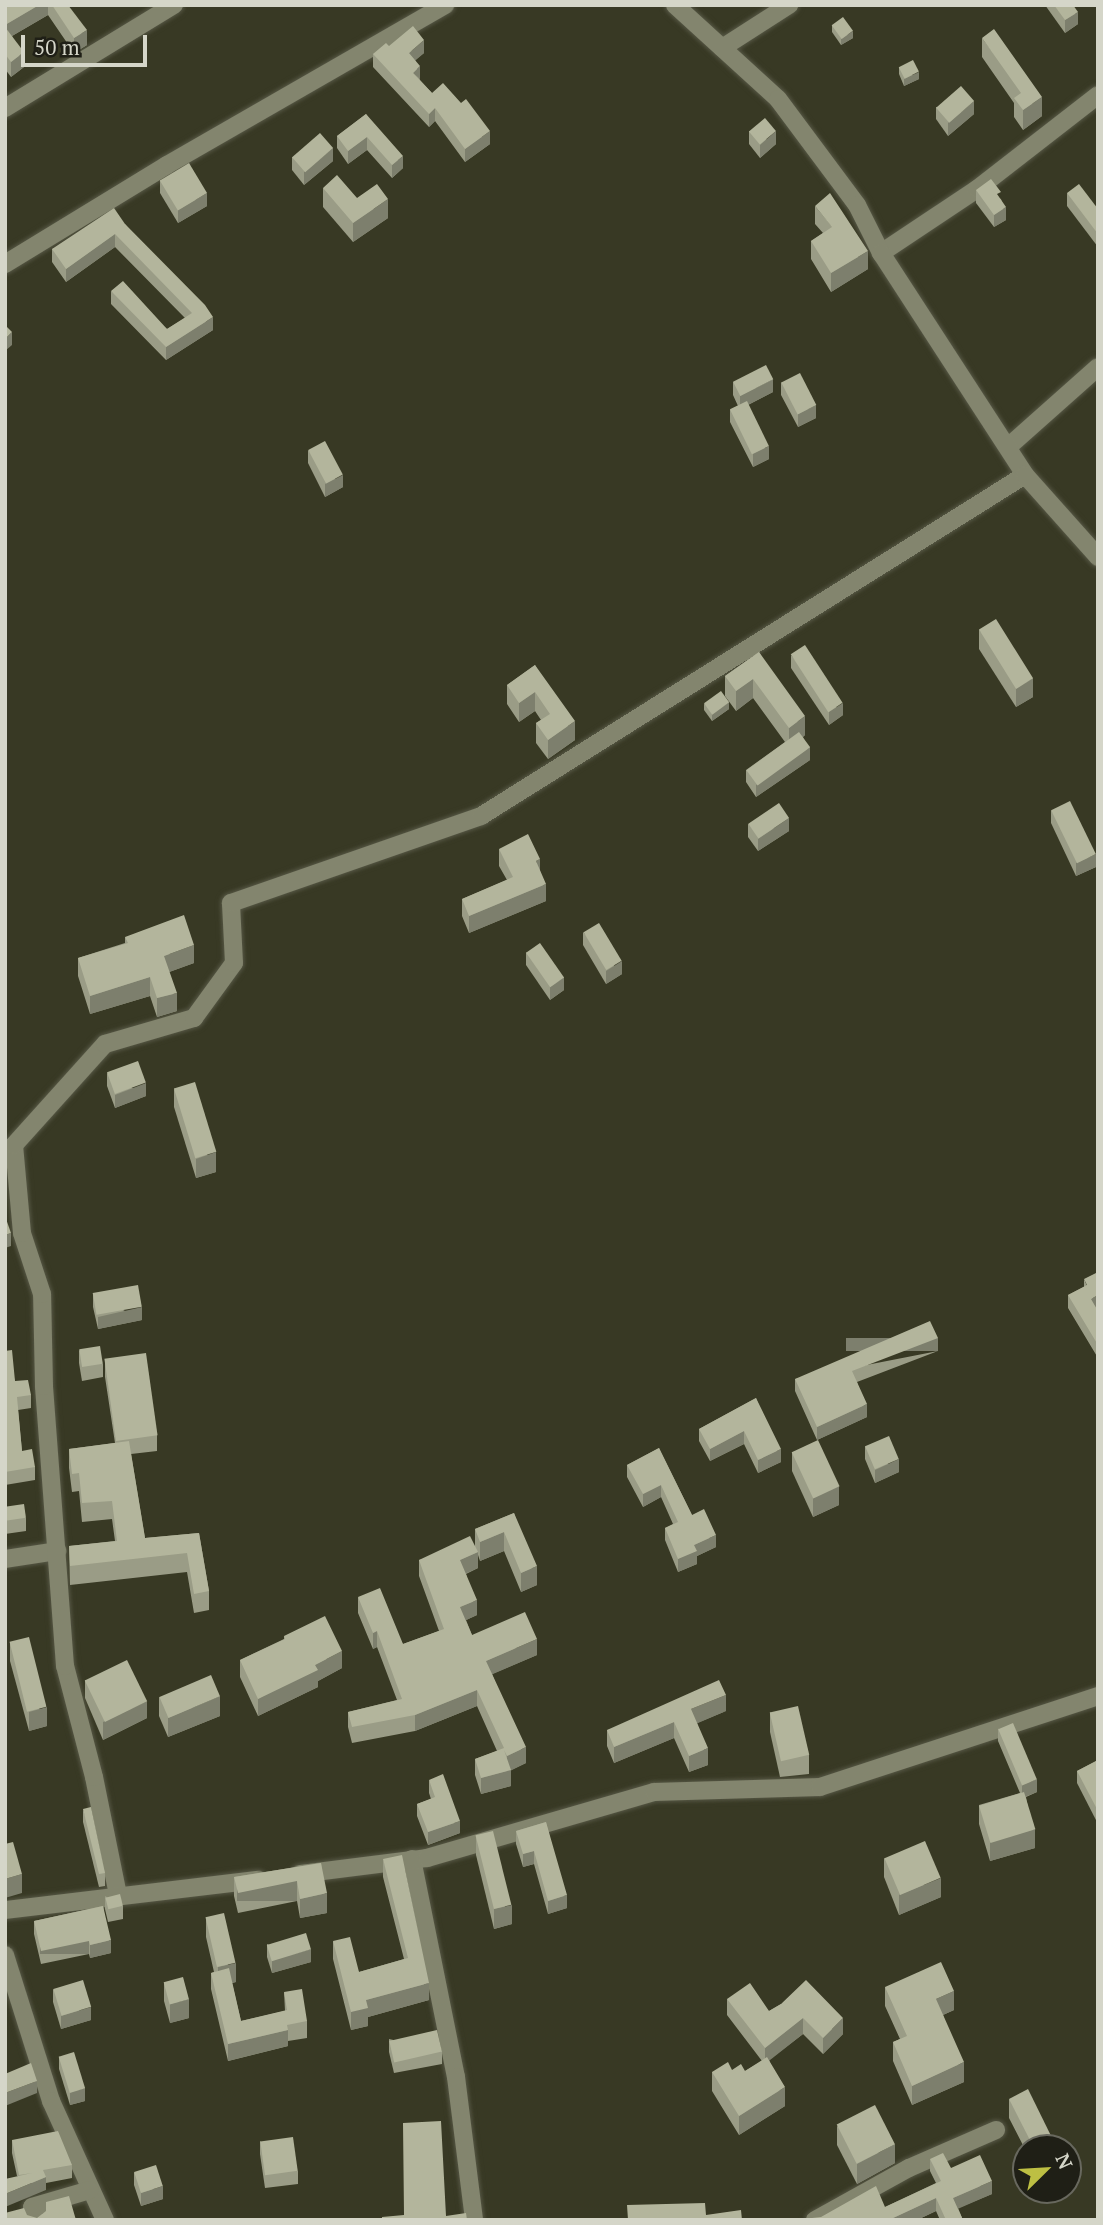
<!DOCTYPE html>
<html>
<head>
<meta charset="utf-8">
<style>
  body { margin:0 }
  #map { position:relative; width:1103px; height:2225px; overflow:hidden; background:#383924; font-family:"PT Serif",serif }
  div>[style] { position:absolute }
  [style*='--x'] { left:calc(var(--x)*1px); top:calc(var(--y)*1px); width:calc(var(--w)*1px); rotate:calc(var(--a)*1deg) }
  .roads { filter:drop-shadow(0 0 2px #565745) drop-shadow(0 0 2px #565745) }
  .street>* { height:18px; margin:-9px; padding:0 9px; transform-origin:9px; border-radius:9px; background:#83856e }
  .secondary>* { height:18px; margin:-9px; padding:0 9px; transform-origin:9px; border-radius:9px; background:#83856e }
  .wall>* { inset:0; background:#9a9c86 }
  .shaded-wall>* { inset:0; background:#7d7f6d; transform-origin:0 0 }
  .building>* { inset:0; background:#b3b59c; transform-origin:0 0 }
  span { translate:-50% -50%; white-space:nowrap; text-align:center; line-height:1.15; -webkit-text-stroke:7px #1f1f16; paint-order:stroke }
  .frame { position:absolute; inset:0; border:7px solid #d5d6c9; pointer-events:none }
  .north { position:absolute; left:1012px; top:2134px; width:70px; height:70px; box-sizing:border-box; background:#1f1f16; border:2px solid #68685e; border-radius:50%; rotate:66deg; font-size:19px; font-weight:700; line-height:28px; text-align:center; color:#d5d6c9 }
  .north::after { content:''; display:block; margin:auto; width:24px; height:32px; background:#bdbf43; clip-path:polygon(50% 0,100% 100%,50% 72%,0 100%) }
  .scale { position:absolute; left:21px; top:35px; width:126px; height:32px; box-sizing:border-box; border:4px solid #d5d6c9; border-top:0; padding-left:9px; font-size:21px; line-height:24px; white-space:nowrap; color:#d5d6c9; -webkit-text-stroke:5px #1f1f16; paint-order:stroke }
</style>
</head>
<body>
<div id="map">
  <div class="roads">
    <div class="street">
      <i style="--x:722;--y:48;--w:80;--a:-32.7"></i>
      <i style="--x:5;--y:108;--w:198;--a:-31.4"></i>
      <i style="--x:881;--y:253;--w:115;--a:-33.7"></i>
      <i style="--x:977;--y:189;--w:153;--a:-37.8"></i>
      <i style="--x:5;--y:264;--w:190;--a:-31.4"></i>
      <i style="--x:167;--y:165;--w:321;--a:-29.9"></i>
      <i style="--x:1008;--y:447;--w:120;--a:-41.6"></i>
      <i style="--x:5;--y:1559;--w:53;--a:-8.7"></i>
      <i style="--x:412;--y:1859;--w:222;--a:78.6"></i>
      <i style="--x:456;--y:2077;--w:144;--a:82.8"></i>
      <i style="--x:118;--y:1895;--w:120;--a:-101.5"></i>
      <i style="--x:94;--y:1777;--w:115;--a:-104.6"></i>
      <i style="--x:65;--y:1666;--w:281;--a:-94.3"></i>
      <i style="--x:44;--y:1386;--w:92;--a:-91.2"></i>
      <i style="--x:42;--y:1294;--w:64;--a:-108.2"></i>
      <i style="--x:22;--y:1233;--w:88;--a:-95.2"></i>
      <i style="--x:14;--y:1145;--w:136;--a:-48"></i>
      <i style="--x:105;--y:1044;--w:93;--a:-16.3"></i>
      <i style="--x:194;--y:1018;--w:68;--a:-54"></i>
      <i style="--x:234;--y:963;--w:60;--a:-92.9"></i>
      <i style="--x:231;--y:903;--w:265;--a:-19.2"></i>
      <i style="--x:481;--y:816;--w:642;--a:-32.08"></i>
      <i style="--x:5;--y:1955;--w:153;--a:72.5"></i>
      <i style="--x:51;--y:2101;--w:131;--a:65.6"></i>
      <i style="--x:35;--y:2220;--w:13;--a:-103"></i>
      <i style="--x:32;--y:2207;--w:60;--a:-16.3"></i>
      <i style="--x:815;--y:2220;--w:107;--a:-29"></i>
      <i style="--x:909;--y:2168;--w:95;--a:-23.6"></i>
    </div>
    <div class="secondary">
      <i style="--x:675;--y:5;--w:139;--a:42.4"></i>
      <i style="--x:778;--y:99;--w:132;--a:53.3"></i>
      <i style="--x:857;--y:205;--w:54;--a:63.4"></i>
      <i style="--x:881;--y:253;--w:265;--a:57"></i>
      <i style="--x:1025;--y:475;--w:110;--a:48.3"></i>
      <i style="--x:300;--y:1874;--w:128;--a:-7.2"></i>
      <i style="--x:427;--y:1858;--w:236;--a:-16.2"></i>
      <i style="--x:654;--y:1792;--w:166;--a:-1.7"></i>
      <i style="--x:820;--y:1787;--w:293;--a:-18.1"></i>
      <i style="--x:5;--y:1910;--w:255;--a:-6.8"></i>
    </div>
  </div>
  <div class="wall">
    <i style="clip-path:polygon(5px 5px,68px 5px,87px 45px,74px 53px,48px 15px,12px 36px,24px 67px,11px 77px,5px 69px)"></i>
    <i style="clip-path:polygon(1045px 5px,1073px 5px,1078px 24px,1065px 33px)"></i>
    <i style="clip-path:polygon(832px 25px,853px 38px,841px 45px,832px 32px)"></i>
    <i style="clip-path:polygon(982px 38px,1042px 116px,1023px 130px,1014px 117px,1014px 103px,982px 57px)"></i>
    <i style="clip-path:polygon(389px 46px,424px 53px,415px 60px,420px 80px,432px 93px,490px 144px,465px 162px,435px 121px,429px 127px,373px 67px,373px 54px)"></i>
    <i style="clip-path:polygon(899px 67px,919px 79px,904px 86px,899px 74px)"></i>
    <i style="clip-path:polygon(936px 107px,974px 114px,948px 136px,936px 119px)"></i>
    <i style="clip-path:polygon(366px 114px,403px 168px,392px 178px,367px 150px,348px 164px,337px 148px,337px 136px)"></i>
    <i style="clip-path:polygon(749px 131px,776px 144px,760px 158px,749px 144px)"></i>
    <i style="clip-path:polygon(292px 157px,333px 161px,304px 185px,292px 170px)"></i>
    <i style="clip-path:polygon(160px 180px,207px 206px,178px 223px,160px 193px)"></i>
    <i style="clip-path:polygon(323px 188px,357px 198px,388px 218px,353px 242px,323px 207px)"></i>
    <i style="clip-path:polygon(976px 190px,1001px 199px,1006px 220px,994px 227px,976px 203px)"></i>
    <i style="clip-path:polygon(1067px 193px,1098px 209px,1098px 247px,1067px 206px)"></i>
    <i style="clip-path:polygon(815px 206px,868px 269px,831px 292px,811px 259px,811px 241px,823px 233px,815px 224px)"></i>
    <i style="clip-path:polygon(125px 224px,213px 330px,166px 360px,111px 304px,111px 291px,167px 329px,185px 318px,115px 247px,66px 282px,52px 262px,52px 249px)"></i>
    <i style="clip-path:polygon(733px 382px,773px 392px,748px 405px,769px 459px,753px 467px,730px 422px,730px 410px,738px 406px,733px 395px)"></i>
    <i style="clip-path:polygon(781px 382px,816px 418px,798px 427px,781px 395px)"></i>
    <i style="clip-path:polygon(308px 450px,343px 487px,325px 497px,308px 463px)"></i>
    <i style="clip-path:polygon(979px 629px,1033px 697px,1016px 707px,979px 649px)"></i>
    <i style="clip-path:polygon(759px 652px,805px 735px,803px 737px,810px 760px,756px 797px,746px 782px,746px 770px,785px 742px,753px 698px,736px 711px,725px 696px,725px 676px)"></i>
    <i style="clip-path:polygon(791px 655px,843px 715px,829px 725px,791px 668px)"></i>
    <i style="clip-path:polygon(535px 665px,575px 740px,548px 759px,536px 743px,536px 723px,541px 720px,535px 711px,519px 722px,507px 704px,507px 685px)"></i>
    <i style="clip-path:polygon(704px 704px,729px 709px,712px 721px,704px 710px)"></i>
    <i style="clip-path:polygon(1051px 810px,1096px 867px,1076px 876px,1051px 823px)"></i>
    <i style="clip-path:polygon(748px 824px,789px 831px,758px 851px,748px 837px)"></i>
    <i style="clip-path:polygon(499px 849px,540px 871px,546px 901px,469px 933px,462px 916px,462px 899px,507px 880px,499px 866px)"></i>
    <i style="clip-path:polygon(583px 932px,622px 974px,606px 984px,583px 945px)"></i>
    <i style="clip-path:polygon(125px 937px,194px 963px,169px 972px,177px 1011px,157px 1017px,150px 996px,90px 1014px,78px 976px,78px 958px,125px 943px)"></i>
    <i style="clip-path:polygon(526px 952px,564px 990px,550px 1000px,526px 965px)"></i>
    <i style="clip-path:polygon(107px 1073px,146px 1096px,115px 1108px,107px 1086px)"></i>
    <i style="clip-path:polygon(174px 1088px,216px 1172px,196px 1178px,174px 1107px)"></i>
    <i style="clip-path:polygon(1084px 1279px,1098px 1311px,1098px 1358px,1068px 1308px,1068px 1295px,1084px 1287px)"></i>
    <i style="clip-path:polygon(93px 1294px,142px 1320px,98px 1329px,93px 1307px)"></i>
    <i style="clip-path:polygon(79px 1350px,103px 1364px,103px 1377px,82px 1381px,79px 1363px)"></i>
    <i style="clip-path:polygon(5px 1351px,15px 1381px,31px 1395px,31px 1408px,18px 1410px,22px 1451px,35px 1467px,35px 1480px,5px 1485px)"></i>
    <i style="clip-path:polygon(938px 1351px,857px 1382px,867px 1417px,817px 1440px,795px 1391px,795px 1379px)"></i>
    <i style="clip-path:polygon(105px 1360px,157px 1435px,157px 1451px,131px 1454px,145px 1538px,199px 1533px,209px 1591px,209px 1610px,194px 1613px,187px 1572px,70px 1585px,69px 1546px,115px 1541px,112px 1519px,82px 1522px,79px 1491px,72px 1492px,69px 1468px,69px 1449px,115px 1443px,105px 1377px)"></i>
    <i style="clip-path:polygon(756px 1398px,781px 1462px,758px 1473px,744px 1444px,710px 1461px,699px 1441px,699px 1429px)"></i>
    <i style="clip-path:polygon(865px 1446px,899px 1472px,875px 1483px,865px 1459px)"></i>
    <i style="clip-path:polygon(659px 1448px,692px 1515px,716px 1547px,697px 1556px,697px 1564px,678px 1572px,665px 1540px,665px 1528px,673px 1524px,661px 1497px,643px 1507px,627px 1477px,627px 1465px)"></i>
    <i style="clip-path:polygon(792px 1452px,839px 1505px,813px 1517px,792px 1471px)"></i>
    <i style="clip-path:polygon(5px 1507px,26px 1518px,26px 1531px,5px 1534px)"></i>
    <i style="clip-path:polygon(514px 1513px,537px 1585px,521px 1592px,504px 1551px,480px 1561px,478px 1555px,478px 1568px,466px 1574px,477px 1615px,466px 1620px,472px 1635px,537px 1655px,492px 1674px,526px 1763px,511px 1770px,511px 1786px,481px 1794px,475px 1775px,475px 1759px,497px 1751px,477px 1706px,415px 1731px,352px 1743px,348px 1727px,348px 1712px,397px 1700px,377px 1647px,373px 1649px,358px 1613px,358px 1597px,403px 1644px,439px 1631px,419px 1576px,419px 1560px,475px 1546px,475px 1529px)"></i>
    <i style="clip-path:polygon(284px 1636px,342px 1668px,318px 1681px,318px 1687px,258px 1716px,240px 1677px,240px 1660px,284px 1639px)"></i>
    <i style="clip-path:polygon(10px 1642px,47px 1726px,29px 1731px,10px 1661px)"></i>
    <i style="clip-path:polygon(85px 1680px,147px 1718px,103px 1740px,85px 1698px)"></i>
    <i style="clip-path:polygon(159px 1697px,220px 1716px,168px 1737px,159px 1716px)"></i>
    <i style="clip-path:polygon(726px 1711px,697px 1723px,708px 1765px,689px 1772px,674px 1738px,614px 1763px,607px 1746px,607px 1730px)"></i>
    <i style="clip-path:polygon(770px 1712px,809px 1755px,809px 1774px,780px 1777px,770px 1732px)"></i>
    <i style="clip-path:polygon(998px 1728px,1037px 1792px,1026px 1797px,1035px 1848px,990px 1861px,979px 1824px,979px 1805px,1020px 1793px,998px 1741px)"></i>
    <i style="clip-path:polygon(1098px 1760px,1098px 1824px,1077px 1783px,1077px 1771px)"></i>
    <i style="clip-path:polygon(429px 1780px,460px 1833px,428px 1845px,417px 1816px,417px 1804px,431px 1799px,429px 1793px)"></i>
    <i style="clip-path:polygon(83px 1809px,105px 1873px,105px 1886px,99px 1887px,83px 1822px)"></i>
    <i style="clip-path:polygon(546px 1822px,567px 1908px,548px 1914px,534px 1864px,523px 1867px,516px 1844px,516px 1831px)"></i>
    <i style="clip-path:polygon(476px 1836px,512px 1924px,494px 1929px,476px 1855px)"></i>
    <i style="clip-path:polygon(884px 1858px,941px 1897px,899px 1915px,884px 1877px)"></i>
    <i style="clip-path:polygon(383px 1859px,429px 2000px,368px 2017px,368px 2026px,351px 2030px,333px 1959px,333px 1941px,359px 1972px,404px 1959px,383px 1877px)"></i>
    <i style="clip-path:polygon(321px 1863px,327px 1913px,300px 1918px,297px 1901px,238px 1913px,234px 1896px,234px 1877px)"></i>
    <i style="clip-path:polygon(105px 1896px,123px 1906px,123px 1919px,108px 1922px,105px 1909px)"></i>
    <i style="clip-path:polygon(103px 1906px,111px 1953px,90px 1958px,89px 1954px,41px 1964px,34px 1934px,34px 1921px)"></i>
    <i style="clip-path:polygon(206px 1918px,236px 1982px,232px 1983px,241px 2021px,285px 2011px,284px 1992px,307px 2021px,307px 2038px,288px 2041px,288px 2046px,228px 2061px,211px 1989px,211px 1973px,214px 1972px,206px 1937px)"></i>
    <i style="clip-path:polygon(267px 1944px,311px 1962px,272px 1973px,267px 1957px)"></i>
    <i style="clip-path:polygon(164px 1982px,189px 2018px,170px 2023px,164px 2001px)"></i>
    <i style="clip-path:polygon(885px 1987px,954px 2010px,943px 2015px,964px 2082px,912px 2105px,893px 2061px,893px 2042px,900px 2039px,885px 2006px)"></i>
    <i style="clip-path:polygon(53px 1989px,91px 2020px,61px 2029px,53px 2002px)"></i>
    <i style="clip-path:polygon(727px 1999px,769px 2011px,781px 2004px,843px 2034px,823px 2054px,803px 2034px,769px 2060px,785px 2106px,739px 2135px,712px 2091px,712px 2072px,732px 2070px,745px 2071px,762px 2061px,727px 2015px)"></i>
    <i style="clip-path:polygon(389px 2039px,442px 2051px,442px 2064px,394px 2073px,389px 2052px)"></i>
    <i style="clip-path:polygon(59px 2056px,85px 2101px,70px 2105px,59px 2069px)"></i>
    <i style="clip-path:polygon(1009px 2099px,1056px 2148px,1026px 2148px,1026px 2151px,1009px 2118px)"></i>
    <i style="clip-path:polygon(837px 2126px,895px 2163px,857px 2184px,837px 2145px)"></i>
    <i style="clip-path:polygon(12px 2140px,72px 2165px,72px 2178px,46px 2183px,46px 2190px,17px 2176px,12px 2153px)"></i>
    <i style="clip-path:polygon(260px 2141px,298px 2171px,298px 2184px,265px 2188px,260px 2154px)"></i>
    <i style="clip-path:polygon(930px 2159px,951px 2168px,992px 2194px,958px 2208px,963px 2220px,940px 2220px,936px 2211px,917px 2220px,807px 2220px,885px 2207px,936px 2183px,930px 2171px)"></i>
    <i style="clip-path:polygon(134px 2172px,163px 2199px,141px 2206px,134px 2185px)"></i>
  </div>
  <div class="shaded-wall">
    <i style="clip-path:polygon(39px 5px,48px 5px,48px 15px,5px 40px,5px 25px)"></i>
    <i style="clip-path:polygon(1078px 12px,1078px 24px,1065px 33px,1065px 20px)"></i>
    <i style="clip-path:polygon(87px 30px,87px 45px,74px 53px,74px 38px)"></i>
    <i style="clip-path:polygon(853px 31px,853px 38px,841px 45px,841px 39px)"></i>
    <i style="clip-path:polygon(424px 40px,424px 53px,409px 66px,409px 53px)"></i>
    <i style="clip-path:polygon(24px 52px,24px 67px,11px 77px,11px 62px)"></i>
    <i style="clip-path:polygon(420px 66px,420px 79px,413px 73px)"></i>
    <i style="clip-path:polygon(919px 72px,919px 79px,904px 86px,904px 79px)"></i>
    <i style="clip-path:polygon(1042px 97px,1042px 116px,1023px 130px,1023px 110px)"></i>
    <i style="clip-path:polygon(974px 101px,974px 114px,948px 136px,948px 123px)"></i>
    <i style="clip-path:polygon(435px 108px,435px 121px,429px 127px,429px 114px)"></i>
    <i style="clip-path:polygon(490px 131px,490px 144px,465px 162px,465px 149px)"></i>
    <i style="clip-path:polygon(776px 131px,776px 144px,760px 158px,760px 145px)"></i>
    <i style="clip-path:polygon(367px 137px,367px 150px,348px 164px,348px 151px)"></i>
    <i style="clip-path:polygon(333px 148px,333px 161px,304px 185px,304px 172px)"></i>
    <i style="clip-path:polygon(403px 156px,403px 168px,392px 178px,392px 165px)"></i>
    <i style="clip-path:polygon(207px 193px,207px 206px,178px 223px,178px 210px)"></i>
    <i style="clip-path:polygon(388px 199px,388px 218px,353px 242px,353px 223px)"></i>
    <i style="clip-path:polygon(1006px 207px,1006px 220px,994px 227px,994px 215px)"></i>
    <i style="clip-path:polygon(115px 234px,115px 247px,66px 282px,66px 269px)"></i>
    <i style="clip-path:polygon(868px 251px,868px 269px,831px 292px,831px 273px)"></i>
    <i style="clip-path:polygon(213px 317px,213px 330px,166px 360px,166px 347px)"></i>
    <i style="clip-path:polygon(12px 332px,12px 345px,5px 351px,5px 339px)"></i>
    <i style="clip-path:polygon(773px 379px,773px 392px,740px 409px,740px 396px)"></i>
    <i style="clip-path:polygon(816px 405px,816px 418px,798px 427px,798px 414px)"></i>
    <i style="clip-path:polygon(769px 446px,769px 459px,753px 467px,753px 454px)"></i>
    <i style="clip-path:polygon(343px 475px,343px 487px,325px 497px,325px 484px)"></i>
    <i style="clip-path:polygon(1033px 678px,1033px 697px,1016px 707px,1016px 688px)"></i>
    <i style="clip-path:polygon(753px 679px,753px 698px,736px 711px,736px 691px)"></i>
    <i style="clip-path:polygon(535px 692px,535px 711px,519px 722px,519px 703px)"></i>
    <i style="clip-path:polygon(729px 702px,729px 709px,712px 721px,712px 714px)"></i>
    <i style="clip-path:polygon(843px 703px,843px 715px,829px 725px,829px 712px)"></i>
    <i style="clip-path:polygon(805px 716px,805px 735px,789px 747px,789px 728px)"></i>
    <i style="clip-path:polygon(575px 721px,575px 740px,548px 759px,548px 740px)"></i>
    <i style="clip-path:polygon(810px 747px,810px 760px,756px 797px,756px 785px)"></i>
    <i style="clip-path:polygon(789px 818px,789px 831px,758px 851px,758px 839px)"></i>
    <i style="clip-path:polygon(1096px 854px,1096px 867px,1076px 876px,1076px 863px)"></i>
    <i style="clip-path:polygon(540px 859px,540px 876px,536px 861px)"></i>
    <i style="clip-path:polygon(546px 884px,546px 901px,469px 933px,469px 916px)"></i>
    <i style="clip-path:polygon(194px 945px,194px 963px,164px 974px,164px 956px)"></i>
    <i style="clip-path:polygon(622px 961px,622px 974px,606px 984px,606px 971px)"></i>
    <i style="clip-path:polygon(150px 977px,150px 996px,90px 1014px,90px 996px)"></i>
    <i style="clip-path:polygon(564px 977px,564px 990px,550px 1000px,550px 987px)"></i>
    <i style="clip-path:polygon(177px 993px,177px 1011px,157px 1017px,157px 998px)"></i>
    <i style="clip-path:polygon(146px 1083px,146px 1096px,115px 1108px,115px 1095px)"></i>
    <i style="clip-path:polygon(216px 1152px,216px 1172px,196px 1178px,196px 1159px)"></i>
    <i style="clip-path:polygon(11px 1233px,11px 1246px,5px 1248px,5px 1235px)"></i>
    <i style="clip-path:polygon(1098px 1295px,1098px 1308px,1091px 1312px,1091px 1299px)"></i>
    <i style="clip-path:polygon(142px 1307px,142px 1320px,98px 1329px,98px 1317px)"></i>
    <i style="left:938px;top:1338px;width:13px;height:92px;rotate:90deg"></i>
    <i style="clip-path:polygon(867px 1404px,867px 1417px,817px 1440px,817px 1427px)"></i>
    <i style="clip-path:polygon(744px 1431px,744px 1444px,710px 1461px,710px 1449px)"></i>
    <i style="clip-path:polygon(781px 1449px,781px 1462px,758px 1473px,758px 1460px)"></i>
    <i style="clip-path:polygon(899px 1459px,899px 1472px,875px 1483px,875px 1470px)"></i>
    <i style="clip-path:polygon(661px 1485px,661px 1497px,643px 1507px,643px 1494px)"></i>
    <i style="clip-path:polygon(839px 1486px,839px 1505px,813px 1517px,813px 1497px)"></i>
    <i style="clip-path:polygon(504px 1532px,504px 1551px,480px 1561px,480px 1542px)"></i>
    <i style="clip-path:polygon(716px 1535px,716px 1547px,697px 1556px,697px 1564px,678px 1572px,678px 1559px,694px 1545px)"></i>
    <i style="clip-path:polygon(478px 1552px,478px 1568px,460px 1576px,460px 1560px)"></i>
    <i style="clip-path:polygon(537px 1566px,537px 1585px,521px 1592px,521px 1573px)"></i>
    <i style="clip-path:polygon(477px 1600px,477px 1615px,460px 1623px,460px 1607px)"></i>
    <i style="clip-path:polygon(377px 1631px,377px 1647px,373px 1649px,373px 1633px)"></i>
    <i style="clip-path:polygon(537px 1639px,537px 1655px,486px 1677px,486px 1661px)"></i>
    <i style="clip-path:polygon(342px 1651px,342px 1668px,318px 1681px,318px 1687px,258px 1716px,258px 1699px,315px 1665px)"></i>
    <i style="clip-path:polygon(477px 1690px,477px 1706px,415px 1731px,415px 1715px)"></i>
    <i style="clip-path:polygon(726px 1695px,726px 1711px,691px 1726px,691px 1709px)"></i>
    <i style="clip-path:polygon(220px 1696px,220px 1716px,168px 1737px,168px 1718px)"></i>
    <i style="clip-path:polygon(147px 1701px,147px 1718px,103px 1740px,103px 1722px)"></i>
    <i style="clip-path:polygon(47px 1707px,47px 1726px,29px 1731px,29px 1712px)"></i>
    <i style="clip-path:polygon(674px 1722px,674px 1738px,614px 1763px,614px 1747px)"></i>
    <i style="clip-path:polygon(526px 1747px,526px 1763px,510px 1771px,511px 1770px,511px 1786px,481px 1794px,481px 1778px,507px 1771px,507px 1756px)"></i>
    <i style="clip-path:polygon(708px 1748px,708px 1765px,689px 1772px,689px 1756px)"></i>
    <i style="clip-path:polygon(1037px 1779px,1037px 1792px,1022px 1798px,1022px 1785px)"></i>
    <i style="clip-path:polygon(460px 1821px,460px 1833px,428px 1845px,428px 1832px)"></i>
    <i style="clip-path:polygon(1035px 1829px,1035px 1848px,990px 1861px,990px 1842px)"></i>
    <i style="clip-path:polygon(534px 1851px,534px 1864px,523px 1867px,523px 1854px)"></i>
    <i style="clip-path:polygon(22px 1874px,22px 1893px,5px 1898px,5px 1879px)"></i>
    <i style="clip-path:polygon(941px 1878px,941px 1897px,899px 1915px,899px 1895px)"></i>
    <i style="left:297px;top:1881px;width:20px;height:60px;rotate:90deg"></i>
    <i style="clip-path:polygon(327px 1893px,327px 1913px,300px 1918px,300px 1899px)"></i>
    <i style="clip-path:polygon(567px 1895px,567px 1908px,548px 1914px,548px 1901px)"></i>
    <i style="clip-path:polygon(512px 1905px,512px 1924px,494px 1929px,494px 1909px)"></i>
    <i style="clip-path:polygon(111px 1940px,111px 1953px,90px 1958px,90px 1945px)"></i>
    <i style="left:89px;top:1941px;width:13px;height:49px;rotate:90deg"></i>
    <i style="clip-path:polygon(311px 1949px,311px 1962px,272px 1973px,272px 1960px)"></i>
    <i style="clip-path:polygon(236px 1963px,236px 1982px,218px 1986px,218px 1967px)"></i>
    <i style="clip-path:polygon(429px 1983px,429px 2000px,368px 2017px,368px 2026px,351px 2030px,351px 2012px,366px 2000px)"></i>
    <i style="clip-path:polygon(7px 1986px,7px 1999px,5px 2000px,5px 1987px)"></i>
    <i style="clip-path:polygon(954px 1991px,954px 2010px,936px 2018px,936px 1999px)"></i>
    <i style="clip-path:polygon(189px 1999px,189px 2018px,170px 2023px,170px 2004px)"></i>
    <i style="clip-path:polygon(91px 2007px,91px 2020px,61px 2029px,61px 2016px)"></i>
    <i style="clip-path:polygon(803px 2018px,803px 2034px,765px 2064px,765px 2048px)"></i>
    <i style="clip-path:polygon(843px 2018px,843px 2034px,823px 2054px,823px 2038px)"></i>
    <i style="clip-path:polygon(288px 2030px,288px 2046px,228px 2061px,228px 2044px)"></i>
    <i style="clip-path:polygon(964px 2062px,964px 2082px,912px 2105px,912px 2086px)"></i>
    <i style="clip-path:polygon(37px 2081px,37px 2093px,5px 2106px,5px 2093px)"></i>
    <i style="clip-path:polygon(785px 2087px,785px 2106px,739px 2135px,739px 2116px)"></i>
    <i style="clip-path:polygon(85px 2088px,85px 2101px,70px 2105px,70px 2092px)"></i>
    <i style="clip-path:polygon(895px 2144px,895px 2163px,857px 2184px,857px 2164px)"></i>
    <i style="clip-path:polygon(46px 2177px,46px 2190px,5px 2207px,5px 2194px)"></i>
    <i style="clip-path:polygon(992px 2181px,992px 2194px,953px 2211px,953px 2198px)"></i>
    <i style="clip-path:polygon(163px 2186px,163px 2199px,141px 2206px,141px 2193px)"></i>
    <i style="clip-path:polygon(936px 2198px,936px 2211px,917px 2220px,891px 2220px,891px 2219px)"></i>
  </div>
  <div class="building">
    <i style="clip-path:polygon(5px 5px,39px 5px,5px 25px)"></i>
    <i style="clip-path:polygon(52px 5px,68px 5px,87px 30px,74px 38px)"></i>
    <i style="clip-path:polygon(1054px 5px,1073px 5px,1078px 12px,1065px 20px)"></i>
    <i style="left:843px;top:17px;width:17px;height:14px;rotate:54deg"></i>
    <i style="clip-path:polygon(413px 26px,424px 40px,409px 53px,420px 66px,413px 73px,432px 93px,443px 83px,461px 103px,466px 99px,490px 131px,465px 149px,435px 108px,429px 114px,373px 54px,386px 43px,389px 46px)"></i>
    <i style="clip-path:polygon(5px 27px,24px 52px,11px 62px,5px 54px)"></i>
    <i style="clip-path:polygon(994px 29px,1042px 97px,1023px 110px,1014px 98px,1021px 93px,982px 38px)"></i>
    <i style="left:913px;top:60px;width:13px;height:16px;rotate:63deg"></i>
    <i style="left:961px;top:86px;width:20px;height:33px;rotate:49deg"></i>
    <i style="clip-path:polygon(366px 114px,403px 156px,392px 165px,367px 137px,348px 151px,337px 136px)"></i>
    <i style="left:765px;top:118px;width:17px;height:21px;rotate:50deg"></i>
    <i style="left:320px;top:133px;width:20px;height:37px;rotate:49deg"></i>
    <i style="left:189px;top:163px;width:35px;height:34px;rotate:59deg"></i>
    <i style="clip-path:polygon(337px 175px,357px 198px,377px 184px,388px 199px,353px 223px,323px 188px)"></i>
    <i style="clip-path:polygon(991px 179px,1001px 192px,997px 194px,1006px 207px,994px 215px,976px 190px)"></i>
    <i style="clip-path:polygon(1079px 184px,1098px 209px,1098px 234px,1067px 193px)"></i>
    <i style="clip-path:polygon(830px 193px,868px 251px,831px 273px,811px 241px,832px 227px,815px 206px)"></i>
    <i style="clip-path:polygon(114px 208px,125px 224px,205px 305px,213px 317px,166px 347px,111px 291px,123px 281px,167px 329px,192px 313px,115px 234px,66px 269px,52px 249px)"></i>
    <i style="clip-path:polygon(5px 325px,12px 332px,5px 339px)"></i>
    <i style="left:766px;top:365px;width:16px;height:37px;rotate:63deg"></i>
    <i style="left:800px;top:373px;width:36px;height:21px;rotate:63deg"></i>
    <i style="left:747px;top:401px;width:50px;height:19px;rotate:64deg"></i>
    <i style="left:325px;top:441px;width:38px;height:19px;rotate:62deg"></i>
    <i style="left:996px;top:619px;width:70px;height:20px;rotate:58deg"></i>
    <i style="left:805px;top:645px;width:69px;height:17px;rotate:57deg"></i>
    <i style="clip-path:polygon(759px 652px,805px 716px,789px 728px,753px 679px,736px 691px,725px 676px)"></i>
    <i style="clip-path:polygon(535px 665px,575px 721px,548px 740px,536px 723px,550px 714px,535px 692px,519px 703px,507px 685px)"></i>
    <i style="left:721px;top:691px;width:14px;height:21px;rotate:54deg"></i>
    <i style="left:799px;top:732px;width:19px;height:65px;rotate:54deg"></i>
    <i style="left:1070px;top:801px;width:59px;height:21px;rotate:64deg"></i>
    <i style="left:779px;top:803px;width:18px;height:37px;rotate:56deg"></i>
    <i style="clip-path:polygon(528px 834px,540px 859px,536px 861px,546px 884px,469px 916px,462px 899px,513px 877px,499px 849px)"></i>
    <i style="clip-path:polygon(184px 915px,194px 945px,164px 956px,177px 993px,157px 998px,150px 977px,90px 996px,78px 958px,128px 943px,125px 937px)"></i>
    <i style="left:599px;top:923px;width:44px;height:18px;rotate:59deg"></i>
    <i style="left:540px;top:943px;width:42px;height:17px;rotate:55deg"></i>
    <i style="left:138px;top:1061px;width:23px;height:33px;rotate:70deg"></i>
    <i style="left:195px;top:1082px;width:73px;height:22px;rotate:73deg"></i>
    <i style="clip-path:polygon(5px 1216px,11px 1233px,5px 1235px)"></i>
    <i style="clip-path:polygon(1098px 1272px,1098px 1295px,1091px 1299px,1098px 1311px,1098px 1345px,1068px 1295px,1087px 1285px,1084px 1279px)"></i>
    <i style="left:138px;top:1285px;width:22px;height:46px;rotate:80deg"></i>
    <i style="clip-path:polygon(930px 1321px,938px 1338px,852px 1371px,867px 1404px,817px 1427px,795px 1379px)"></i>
    <i style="left:100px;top:1346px;width:18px;height:21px;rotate:81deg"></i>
    <i style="clip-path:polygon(12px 1350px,15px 1381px,28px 1380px,31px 1395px,17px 1397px,22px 1451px,32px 1449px,35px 1467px,5px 1472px,5px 1351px)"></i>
    <i style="left:146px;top:1353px;width:83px;height:42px;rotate:82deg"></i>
    <i style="clip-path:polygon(756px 1398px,781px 1449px,758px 1460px,744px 1431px,710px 1449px,699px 1429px)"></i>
    <i style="left:889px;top:1436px;width:25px;height:26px;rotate:67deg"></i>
    <i style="left:818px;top:1440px;width:51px;height:29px;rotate:65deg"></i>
    <i style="clip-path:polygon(129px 1441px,145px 1538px,199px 1533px,209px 1591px,194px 1594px,187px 1553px,70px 1566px,69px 1546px,117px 1541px,112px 1501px,82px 1503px,79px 1473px,72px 1474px,69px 1449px)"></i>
    <i style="clip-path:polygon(659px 1448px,692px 1515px,704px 1509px,716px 1535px,694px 1545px,697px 1551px,678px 1559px,665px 1528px,678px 1522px,661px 1485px,643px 1494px,627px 1465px)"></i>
    <i style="left:24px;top:1504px;width:14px;height:19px;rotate:82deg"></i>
    <i style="clip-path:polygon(514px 1513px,537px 1566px,521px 1573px,504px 1532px,480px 1542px,475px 1529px)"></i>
    <i style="clip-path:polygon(470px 1536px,478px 1552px,460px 1560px,477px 1600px,460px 1607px,472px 1635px,525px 1612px,537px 1639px,486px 1661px,526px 1747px,507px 1756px,504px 1750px,511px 1770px,481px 1778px,475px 1759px,504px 1748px,477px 1690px,415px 1715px,352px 1727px,348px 1712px,402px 1699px,377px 1631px,373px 1633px,358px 1597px,380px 1588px,403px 1644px,444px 1629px,419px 1560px)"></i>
    <i style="clip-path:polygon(325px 1616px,342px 1651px,315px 1665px,318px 1670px,258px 1699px,240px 1660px,285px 1639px,284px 1636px)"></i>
    <i style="left:29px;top:1637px;width:72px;height:20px;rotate:76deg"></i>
    <i style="left:127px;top:1660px;width:46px;height:47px;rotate:64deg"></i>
    <i style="left:211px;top:1675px;width:23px;height:56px;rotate:67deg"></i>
    <i style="clip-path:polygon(719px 1680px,726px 1695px,691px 1709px,708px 1748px,689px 1756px,674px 1722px,614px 1747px,607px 1730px)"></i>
    <i style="left:798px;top:1706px;width:50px;height:29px;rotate:77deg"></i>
    <i style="left:1013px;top:1723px;width:61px;height:16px;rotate:67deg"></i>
    <i style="clip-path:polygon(1098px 1760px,1098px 1811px,1077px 1771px)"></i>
    <i style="clip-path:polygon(443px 1774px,460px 1821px,428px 1832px,417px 1804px,435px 1797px,429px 1780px)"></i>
    <i style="left:1024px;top:1792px;width:39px;height:47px;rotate:73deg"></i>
    <i style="clip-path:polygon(91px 1807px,105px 1873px,99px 1874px,83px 1809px)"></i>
    <i style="clip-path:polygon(546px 1822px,567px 1895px,548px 1901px,534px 1851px,523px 1854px,516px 1831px)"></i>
    <i style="left:493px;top:1831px;width:76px;height:18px;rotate:76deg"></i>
    <i style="left:925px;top:1841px;width:40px;height:44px;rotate:67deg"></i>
    <i style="clip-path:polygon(13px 1842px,22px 1874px,5px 1879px,5px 1844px)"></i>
    <i style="clip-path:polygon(402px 1855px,429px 1983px,366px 2000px,368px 2008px,351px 2012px,333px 1941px,350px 1937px,359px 1972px,408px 1958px,383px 1859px)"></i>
    <i style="clip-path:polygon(321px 1863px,327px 1893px,300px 1899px,297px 1881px,238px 1893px,234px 1877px)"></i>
    <i style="left:120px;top:1894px;width:12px;height:15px;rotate:76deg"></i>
    <i style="clip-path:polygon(103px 1906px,111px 1940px,90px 1945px,89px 1941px,41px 1951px,34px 1921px)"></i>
    <i style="left:224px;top:1913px;width:51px;height:19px;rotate:77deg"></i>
    <i style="left:306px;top:1933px;width:17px;height:41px;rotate:73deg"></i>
    <i style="clip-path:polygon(941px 1962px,954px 1991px,936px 1999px,964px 2062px,912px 2086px,893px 2042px,907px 2036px,885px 1987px)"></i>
    <i style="clip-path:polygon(229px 1968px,241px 2021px,287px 2010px,284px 1992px,302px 1989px,307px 2021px,287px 2025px,288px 2030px,228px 2044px,211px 1973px)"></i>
    <i style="left:183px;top:1977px;width:23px;height:20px;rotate:75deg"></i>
    <i style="left:83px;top:1980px;width:28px;height:31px;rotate:73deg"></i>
    <i style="clip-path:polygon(806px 1980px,843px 2018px,823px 2038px,803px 2018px,765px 2048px,727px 1999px,750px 1983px,769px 2011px,781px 2004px)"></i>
    <i style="left:437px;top:2030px;width:22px;height:49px;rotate:77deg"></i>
    <i style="left:74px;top:2052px;width:38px;height:16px;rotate:73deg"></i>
    <i style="clip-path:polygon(767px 2057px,785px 2087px,739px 2116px,712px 2072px,728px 2062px,732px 2070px,741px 2064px,745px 2071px)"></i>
    <i style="clip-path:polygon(31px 2063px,37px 2081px,5px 2093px,5px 2074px)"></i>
    <i style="clip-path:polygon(1028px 2089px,1056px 2146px,1052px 2148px,1034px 2148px,1009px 2099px)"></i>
    <i style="left:875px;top:2105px;width:44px;height:43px;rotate:63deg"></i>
    <i style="clip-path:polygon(441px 2121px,446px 2216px,466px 2213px,467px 2220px,382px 2220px,382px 2217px,404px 2215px,403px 2123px)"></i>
    <i style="clip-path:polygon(58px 2131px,72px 2165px,43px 2170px,46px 2177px,5px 2194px,5px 2179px,32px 2173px,19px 2175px,12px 2140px)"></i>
    <i style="left:293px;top:2137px;width:34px;height:33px;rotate:82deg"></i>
    <i style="clip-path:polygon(943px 2153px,951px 2168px,980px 2155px,992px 2181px,953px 2198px,963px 2220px,946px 2220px,936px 2198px,891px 2219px,892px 2220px,807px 2220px,812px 2218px,821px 2217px,876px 2186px,885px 2207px,941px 2181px,930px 2159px)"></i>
    <i style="left:156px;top:2165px;width:22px;height:23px;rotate:72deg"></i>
    <i style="clip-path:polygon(69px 2196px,76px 2220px,5px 2220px,7px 2219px,5px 2213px,24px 2208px,27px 2215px,37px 2218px,46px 2211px,46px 2202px)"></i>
    <i style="clip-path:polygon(705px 2203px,706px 2215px,741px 2210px,742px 2220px,628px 2220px,627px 2205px)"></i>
  </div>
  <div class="frame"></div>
  <div class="north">N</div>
  <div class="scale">50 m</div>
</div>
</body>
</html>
